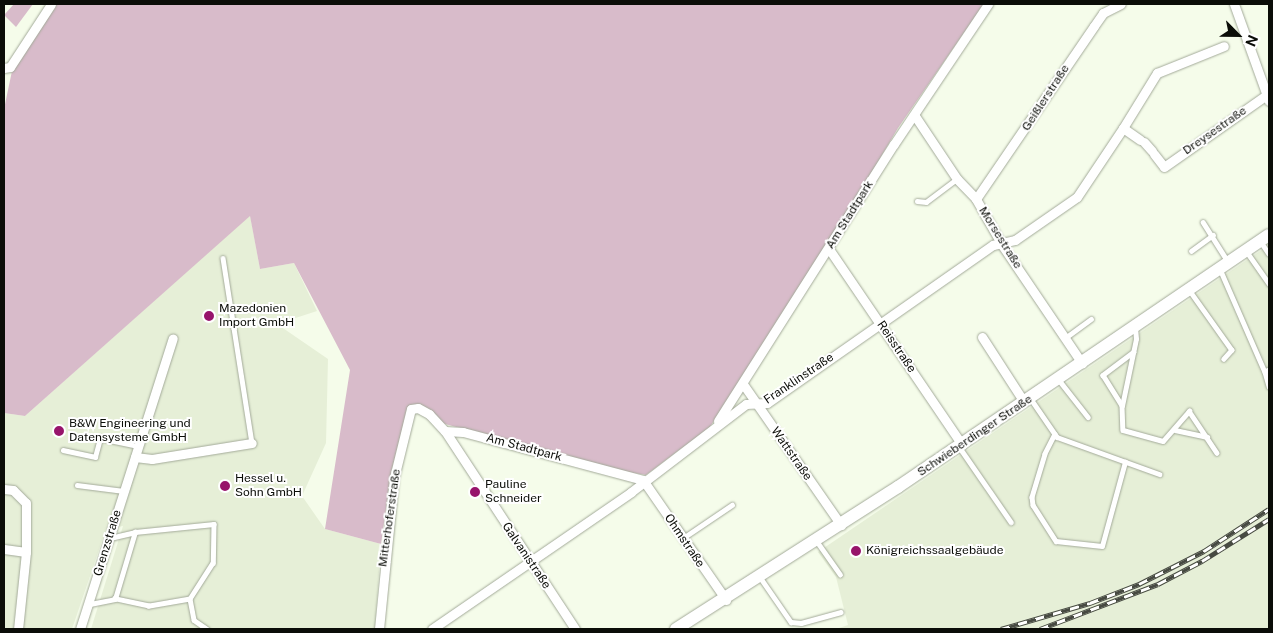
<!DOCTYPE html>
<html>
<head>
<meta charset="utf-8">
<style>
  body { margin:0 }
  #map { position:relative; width:1273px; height:633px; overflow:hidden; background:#f5fcea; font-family:"Public Sans",sans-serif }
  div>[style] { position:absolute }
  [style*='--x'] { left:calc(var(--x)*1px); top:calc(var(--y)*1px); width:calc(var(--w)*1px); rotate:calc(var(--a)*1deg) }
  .built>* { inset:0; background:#e6efd7 }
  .green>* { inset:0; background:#d8bbca }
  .roads { filter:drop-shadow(0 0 1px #a3aa99) drop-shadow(0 0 1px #a3aa99) }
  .service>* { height:4.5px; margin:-2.25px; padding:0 2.25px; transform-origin:2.25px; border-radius:2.25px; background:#fff }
  .minor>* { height:9px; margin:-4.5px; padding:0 4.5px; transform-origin:4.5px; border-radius:4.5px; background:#fff }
  .secondary>* { height:12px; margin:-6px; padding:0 6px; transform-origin:6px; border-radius:6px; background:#fff }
  .rail>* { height:5px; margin-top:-2.5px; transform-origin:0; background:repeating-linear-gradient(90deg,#fff 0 9px,#474a42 0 18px); box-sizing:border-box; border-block:1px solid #474a42 }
  .dots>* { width:14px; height:14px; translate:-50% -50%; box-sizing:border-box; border:2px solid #fff; border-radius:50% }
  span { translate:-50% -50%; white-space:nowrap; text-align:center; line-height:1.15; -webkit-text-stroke:4px #fff; paint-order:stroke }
  .street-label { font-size:12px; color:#0b0d08 }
  .poi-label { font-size:12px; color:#0b0d08 }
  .left { translate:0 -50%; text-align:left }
  .frame { position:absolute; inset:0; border:5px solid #0b0d08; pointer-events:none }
  .north { position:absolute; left:1213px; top:10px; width:50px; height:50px; -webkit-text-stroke:4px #fff; paint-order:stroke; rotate:113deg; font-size:14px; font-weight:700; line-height:20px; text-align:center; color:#0b0d08 }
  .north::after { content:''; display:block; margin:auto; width:18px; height:22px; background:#0b0d08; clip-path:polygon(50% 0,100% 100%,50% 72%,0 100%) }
</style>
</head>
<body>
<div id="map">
  <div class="built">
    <i style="clip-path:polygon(250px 215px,260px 269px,294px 263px,317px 311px,277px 324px,328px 359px,326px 443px,302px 496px,325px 529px,381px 544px,375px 629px,91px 629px,123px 526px,106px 529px,72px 629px,4px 629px,4px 413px,25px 416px)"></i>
    <i style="clip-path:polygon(1269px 245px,1269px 629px,836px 629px,848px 625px,836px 577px,818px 552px)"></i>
  </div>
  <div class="green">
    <i style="clip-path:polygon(14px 4px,33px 4px,16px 27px,4px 15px)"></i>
    <i style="clip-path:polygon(55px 4px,984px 4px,898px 128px,828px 246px,710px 427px,646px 475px,627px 472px,445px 424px,408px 407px,391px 473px,381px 544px,325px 529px,350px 370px,294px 263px,260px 269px,250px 216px,25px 416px,4px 413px,4px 109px,12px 71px)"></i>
  </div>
  <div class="roads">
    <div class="service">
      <i style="--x:917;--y:201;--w:9;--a:6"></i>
      <i style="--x:926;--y:202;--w:39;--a:-37"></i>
      <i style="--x:1203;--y:222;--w:45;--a:57.7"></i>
      <i style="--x:1261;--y:242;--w:14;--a:56"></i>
      <i style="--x:1191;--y:251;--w:27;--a:-36"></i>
      <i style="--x:1247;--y:252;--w:39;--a:55"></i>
      <i style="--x:223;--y:258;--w:187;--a:81.1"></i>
      <i style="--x:1220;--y:269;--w:112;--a:66.4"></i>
      <i style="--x:1190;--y:291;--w:72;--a:54.6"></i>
      <i style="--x:1232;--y:350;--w:12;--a:132"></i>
      <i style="--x:1065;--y:338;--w:32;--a:-36"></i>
      <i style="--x:1134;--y:352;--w:39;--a:143"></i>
      <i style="--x:1103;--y:375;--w:36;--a:58"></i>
      <i style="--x:1122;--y:406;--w:68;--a:-78.2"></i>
      <i style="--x:1136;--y:339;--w:11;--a:-95"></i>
      <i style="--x:1269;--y:370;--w:4;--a:153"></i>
      <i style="--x:1265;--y:372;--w:15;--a:74"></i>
      <i style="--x:1059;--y:380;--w:47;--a:51.9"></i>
      <i style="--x:1031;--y:399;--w:46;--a:55.6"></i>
      <i style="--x:1057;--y:437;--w:109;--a:19.9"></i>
      <i style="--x:1122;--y:406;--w:24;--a:88"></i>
      <i style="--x:1123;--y:430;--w:41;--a:15.4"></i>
      <i style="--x:1163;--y:441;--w:40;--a:-49"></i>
      <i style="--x:1189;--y:411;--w:50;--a:56.3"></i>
      <i style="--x:1175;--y:430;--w:33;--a:12"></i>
      <i style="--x:1055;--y:434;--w:22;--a:117"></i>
      <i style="--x:1045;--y:454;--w:45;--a:106.8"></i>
      <i style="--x:1032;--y:497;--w:8;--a:83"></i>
      <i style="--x:1033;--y:505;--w:43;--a:57.4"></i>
      <i style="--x:1056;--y:541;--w:46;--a:6.2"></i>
      <i style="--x:1102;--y:546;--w:87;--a:-74.7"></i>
      <i style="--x:960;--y:448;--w:90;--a:55.4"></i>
      <i style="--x:63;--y:450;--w:33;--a:12"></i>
      <i style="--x:95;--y:457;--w:20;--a:-75"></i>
      <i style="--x:100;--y:438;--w:40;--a:12"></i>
      <i style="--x:77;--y:485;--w:47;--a:7.3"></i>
      <i style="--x:110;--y:538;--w:26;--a:-13"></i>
      <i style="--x:683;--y:538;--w:59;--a:-34"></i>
      <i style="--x:816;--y:540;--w:42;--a:54.8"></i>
      <i style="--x:760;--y:577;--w:55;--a:55.4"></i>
      <i style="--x:791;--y:622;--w:10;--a:6"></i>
      <i style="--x:801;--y:623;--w:41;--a:-15.4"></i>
      <i style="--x:190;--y:599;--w:42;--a:170.3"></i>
      <i style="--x:149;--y:606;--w:35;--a:-168"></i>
      <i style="--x:115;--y:599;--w:70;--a:-73.4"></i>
      <i style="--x:135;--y:532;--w:79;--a:-5.8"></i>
      <i style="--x:214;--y:524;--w:39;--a:91"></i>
      <i style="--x:213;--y:563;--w:43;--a:122.6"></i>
      <i style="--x:190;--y:599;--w:21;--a:79"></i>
      <i style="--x:194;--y:620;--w:16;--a:35"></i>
      <i style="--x:90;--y:604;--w:25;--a:-11"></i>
    </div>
    <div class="minor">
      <i style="--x:1234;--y:4;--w:103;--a:70.2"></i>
      <i style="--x:4;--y:68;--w:6;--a:-9"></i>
      <i style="--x:10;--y:67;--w:75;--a:-56.9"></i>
      <i style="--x:915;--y:116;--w:76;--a:56.3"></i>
      <i style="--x:957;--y:179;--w:28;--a:46"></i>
      <i style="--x:976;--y:199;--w:53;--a:60.5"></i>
      <i style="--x:1002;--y:245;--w:143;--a:55.9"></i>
      <i style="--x:1123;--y:128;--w:65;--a:-58.3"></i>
      <i style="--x:1157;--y:73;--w:72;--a:-21.9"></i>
      <i style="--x:1144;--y:142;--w:12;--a:48"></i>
      <i style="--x:1154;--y:154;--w:16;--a:52"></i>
      <i style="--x:1164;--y:167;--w:123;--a:-35.1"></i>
      <i style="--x:976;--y:199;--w:209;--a:-55.7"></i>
      <i style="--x:1094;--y:26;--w:16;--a:-55"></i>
      <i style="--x:1103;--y:13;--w:20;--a:-27"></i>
      <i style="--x:829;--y:249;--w:237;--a:55.8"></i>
      <i style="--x:982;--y:337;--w:77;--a:57.1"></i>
      <i style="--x:743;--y:384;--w:172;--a:55.2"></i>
      <i style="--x:718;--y:421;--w:328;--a:-57.6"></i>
      <i style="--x:894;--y:144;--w:169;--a:-56.1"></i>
      <i style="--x:445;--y:431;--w:237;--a:56.7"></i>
      <i style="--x:135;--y:457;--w:17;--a:7"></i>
      <i style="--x:152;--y:459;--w:101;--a:-9.1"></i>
      <i style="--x:4;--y:489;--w:9;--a:6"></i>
      <i style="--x:13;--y:490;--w:18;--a:45"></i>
      <i style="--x:26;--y:503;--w:49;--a:90"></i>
      <i style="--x:26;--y:552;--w:77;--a:95.9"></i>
      <i style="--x:4;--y:549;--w:22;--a:8"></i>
      <i style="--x:80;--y:629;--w:305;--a:-72.3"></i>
      <i style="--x:379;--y:629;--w:152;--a:-84.3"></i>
      <i style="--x:394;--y:478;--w:71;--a:-76.2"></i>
      <i style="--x:411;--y:409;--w:7;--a:-8"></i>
      <i style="--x:418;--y:408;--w:13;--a:29"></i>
      <i style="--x:429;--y:414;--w:23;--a:47"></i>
      <i style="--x:445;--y:431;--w:18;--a:3"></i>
      <i style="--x:463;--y:432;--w:186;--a:14.9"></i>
      <i style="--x:643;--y:480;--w:146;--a:55.3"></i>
      <i style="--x:432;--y:629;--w:242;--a:-34.5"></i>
      <i style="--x:631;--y:492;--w:145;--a:-37.4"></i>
      <i style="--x:746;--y:404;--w:21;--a:-3"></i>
      <i style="--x:767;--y:403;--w:276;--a:-35"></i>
      <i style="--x:993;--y:245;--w:23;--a:-13"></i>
      <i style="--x:1015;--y:240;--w:75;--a:-34.7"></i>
      <i style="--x:1077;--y:197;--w:83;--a:-56.3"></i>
      <i style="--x:1123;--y:128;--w:21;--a:35"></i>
    </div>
    <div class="secondary">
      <i style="--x:676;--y:629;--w:264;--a:-32.6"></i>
      <i style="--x:898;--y:487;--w:448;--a:-34.2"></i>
    </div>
  </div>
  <div class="rail">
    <i style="--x:1001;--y:629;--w:93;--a:-16.3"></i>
    <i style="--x:1090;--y:603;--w:53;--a:-21.2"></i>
    <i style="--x:1139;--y:584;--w:73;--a:-26.9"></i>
    <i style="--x:1204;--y:551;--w:77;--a:-32.9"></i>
    <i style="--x:1040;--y:629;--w:126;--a:-20.9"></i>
    <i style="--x:1158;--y:584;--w:50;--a:-27.6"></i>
    <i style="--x:1202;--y:561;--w:79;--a:-32.1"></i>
  </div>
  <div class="dots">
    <i style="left:209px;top:316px;background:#97146b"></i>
    <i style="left:59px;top:431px;background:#97146b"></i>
    <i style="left:225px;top:486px;background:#97146b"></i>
    <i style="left:475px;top:492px;background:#97146b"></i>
    <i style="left:856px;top:551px;background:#97146b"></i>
  </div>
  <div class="street-label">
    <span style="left:1046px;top:98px;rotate:-57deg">Geißlerstraße</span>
    <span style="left:1215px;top:131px;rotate:-35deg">Dreysestraße</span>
    <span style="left:850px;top:215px;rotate:-58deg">Am Stadtpark</span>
    <span style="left:1000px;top:238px;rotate:58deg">Morsestraße</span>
    <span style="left:896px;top:347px;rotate:56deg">Reisstraße</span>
    <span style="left:799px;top:379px;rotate:-34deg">Franklinstraße</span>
    <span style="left:975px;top:436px;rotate:-34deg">Schwieberdinger Straße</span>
    <span style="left:524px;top:448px;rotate:15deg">Am Stadtpark</span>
    <span style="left:791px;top:454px;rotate:55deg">Wattstraße</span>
    <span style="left:390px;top:518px;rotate:-82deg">Mitterhoferstraße</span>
    <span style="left:684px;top:541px;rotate:56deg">Ohmstraße</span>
    <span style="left:108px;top:543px;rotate:-73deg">Grenzstraße</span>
    <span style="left:526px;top:556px;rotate:56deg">Galvanistraße</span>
  </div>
  <div class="poi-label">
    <span class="left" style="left:219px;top:316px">Mazedonien<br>Import GmbH</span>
    <span class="left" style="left:69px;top:431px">B&amp;W Engineering und<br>Datensysteme GmbH</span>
    <span class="left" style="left:235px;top:486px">Hessel u.<br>Sohn GmbH</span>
    <span class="left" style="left:485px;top:492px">Pauline<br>Schneider</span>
    <span class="left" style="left:866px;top:551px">Königreichssaalgebäude</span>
  </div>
  <div class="frame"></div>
  <div class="north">N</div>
</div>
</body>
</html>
